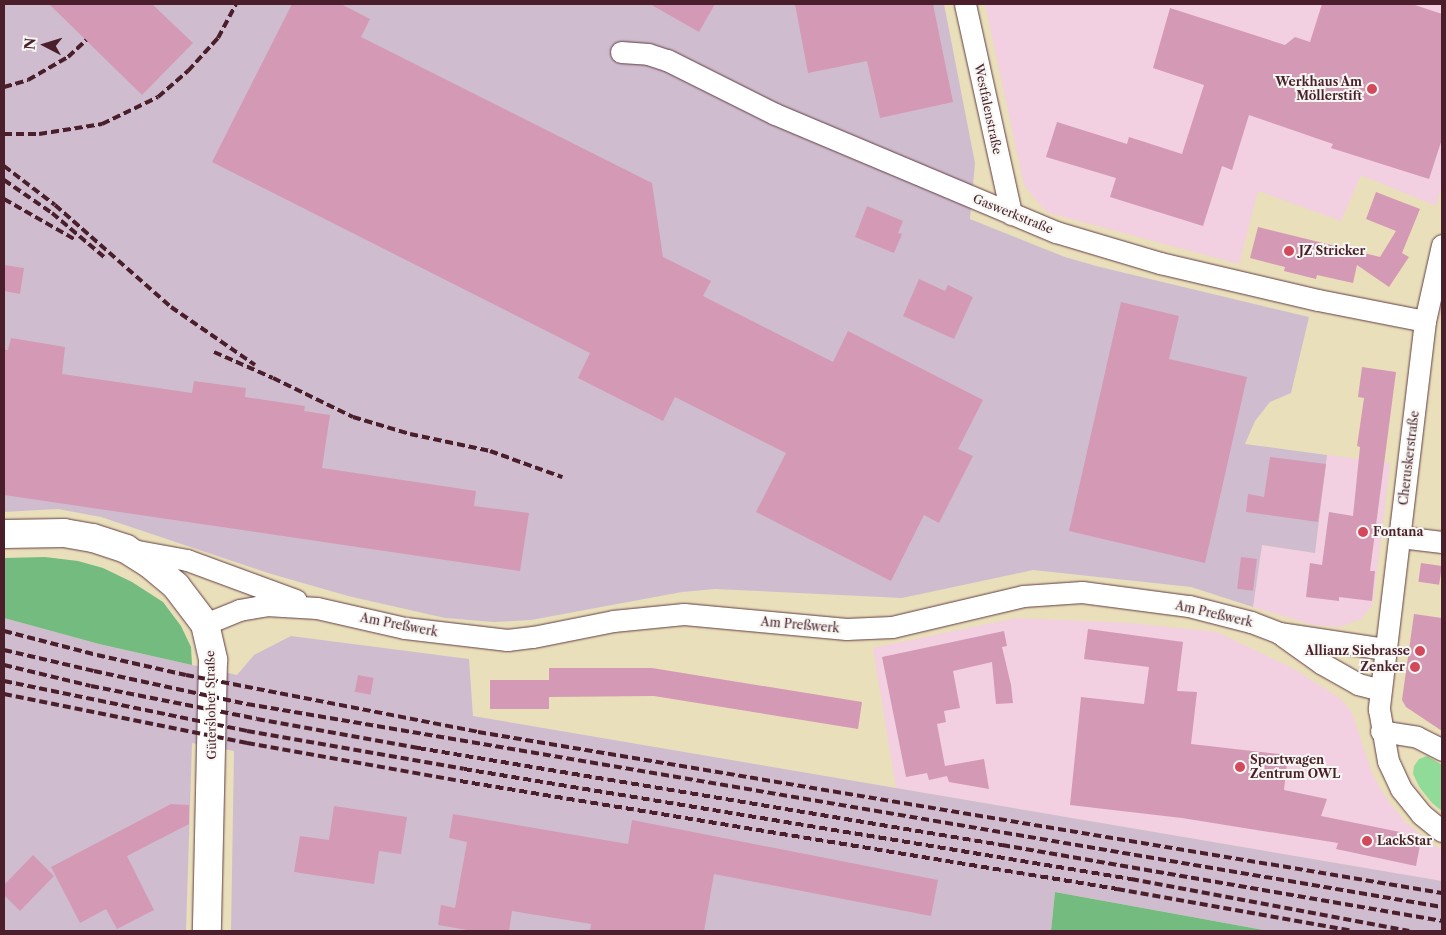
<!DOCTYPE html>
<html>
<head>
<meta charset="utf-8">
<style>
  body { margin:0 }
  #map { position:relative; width:1446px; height:935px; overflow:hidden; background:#eadfbb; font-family:"Libre Caslon Text",serif }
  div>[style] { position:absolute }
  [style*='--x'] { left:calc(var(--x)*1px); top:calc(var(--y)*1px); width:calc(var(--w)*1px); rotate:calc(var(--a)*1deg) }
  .built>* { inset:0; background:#f2cfe1 }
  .industrial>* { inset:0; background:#cfbdcf }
  .green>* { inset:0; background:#90db97 }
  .forest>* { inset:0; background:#74bb80 }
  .building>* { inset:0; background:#d499b4; transform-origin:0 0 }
  .roads { filter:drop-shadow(0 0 1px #623c41) drop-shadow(0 0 1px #623c41) }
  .street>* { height:21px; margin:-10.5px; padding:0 10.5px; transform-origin:10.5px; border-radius:10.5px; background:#fff }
  .secondary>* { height:28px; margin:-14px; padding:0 14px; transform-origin:14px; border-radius:14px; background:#fff }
  .rail>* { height:4px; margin-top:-2px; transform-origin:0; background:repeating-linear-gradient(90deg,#4a1f2b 0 8px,transparent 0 12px) }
  .dots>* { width:14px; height:14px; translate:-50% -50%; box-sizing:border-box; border:2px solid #f6f6f2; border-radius:50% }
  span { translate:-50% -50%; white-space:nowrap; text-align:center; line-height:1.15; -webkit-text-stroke:4px #f6f6f2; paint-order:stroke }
  .poi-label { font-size:12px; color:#4a1f2b; font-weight:700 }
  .right { translate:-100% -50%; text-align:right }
  .left { translate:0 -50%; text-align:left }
  .street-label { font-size:12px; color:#4a1f2b }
  .frame { position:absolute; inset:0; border:5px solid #4a1f2b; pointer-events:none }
  .north { position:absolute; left:20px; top:20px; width:50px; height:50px; -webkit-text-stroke:4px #f6f6f2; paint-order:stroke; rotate:275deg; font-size:14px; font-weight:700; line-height:20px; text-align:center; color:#4a1f2b }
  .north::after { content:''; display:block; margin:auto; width:18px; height:22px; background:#4a1f2b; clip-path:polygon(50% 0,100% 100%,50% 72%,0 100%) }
</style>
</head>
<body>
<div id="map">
  <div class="built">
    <i style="clip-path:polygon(985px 4px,1442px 4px,1442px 185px,1436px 206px,1361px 175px,1341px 221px,1258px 191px,1239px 264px,1049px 213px,1041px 206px,1024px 185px)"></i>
    <i style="clip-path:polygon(1327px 455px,1390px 463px,1373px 604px,1361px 619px,1340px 627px,1313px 625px,1253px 607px,1261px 545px,1315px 553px)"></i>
    <i style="clip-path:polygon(1016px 618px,1129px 623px,1217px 632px,1296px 670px,1341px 699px,1352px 713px,1372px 773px,1384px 795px,1405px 822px,1442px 851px,1442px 881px,896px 788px,873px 648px)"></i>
  </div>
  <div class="industrial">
    <i style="clip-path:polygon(4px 4px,944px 4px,975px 163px,970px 219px,1065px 257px,1096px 266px,1309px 317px,1291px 393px,1270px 402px,1255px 421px,1245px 444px,1327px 455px,1315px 553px,1262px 545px,1253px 607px,1191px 587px,1033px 570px,902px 598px,715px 589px,682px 592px,531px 620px,494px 622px,445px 618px,348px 596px,268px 573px,101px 517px,58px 509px,4px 512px)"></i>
    <i style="clip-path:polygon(4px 618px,99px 644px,237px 675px,254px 655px,291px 636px,469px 659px,473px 716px,1442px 881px,1442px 931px,1269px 931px,1055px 892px,1051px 931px,231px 931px,234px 751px,192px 743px,186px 931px,4px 931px)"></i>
  </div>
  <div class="green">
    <i style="clip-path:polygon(1427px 756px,1442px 765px,1442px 811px,1432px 803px,1420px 788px,1413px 774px,1414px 766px,1419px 759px)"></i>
  </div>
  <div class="forest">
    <i style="clip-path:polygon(45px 557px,78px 561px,103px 568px,132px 582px,163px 602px,181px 626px,191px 647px,192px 665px,99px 644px,4px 618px,4px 558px)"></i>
    <i style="clip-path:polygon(1055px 892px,1269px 931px,1051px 931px)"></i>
  </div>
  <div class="building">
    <i style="clip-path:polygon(49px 4px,152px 4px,193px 43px,142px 95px)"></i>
    <i style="clip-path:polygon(292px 4px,341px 4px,370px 19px,361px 37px,652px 183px,663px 257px,711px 281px,703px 296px,833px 362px,848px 331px,983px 400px,958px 449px,973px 456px,939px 523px,924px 515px,891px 581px,756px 512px,786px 453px,675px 397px,663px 421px,578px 378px,590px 353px,212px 162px)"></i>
    <i style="clip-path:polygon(650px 4px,715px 4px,699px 32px)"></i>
    <i style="clip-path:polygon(795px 4px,933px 4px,953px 102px,880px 118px,867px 61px,808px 73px)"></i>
    <i style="clip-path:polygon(1322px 4px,1412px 4px,1442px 14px,1442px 139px,1429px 179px,1331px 148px,1333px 144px,1249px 115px,1232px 170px,1222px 166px,1203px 226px,1110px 197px,1116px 178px,1046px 157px,1057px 122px,1127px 144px,1129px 137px,1182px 154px,1204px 85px,1153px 68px,1170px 8px,1285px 45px,1295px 37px,1310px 42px)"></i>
    <i style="clip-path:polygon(1376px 192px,1420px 209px,1402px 253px,1409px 257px,1389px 287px,1357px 265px,1353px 283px,1317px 275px,1316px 279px,1284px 271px,1285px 267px,1250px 258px,1258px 227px,1380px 257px,1396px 231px,1366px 219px)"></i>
    <i style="clip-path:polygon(867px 206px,903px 221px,898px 233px,902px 234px,894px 253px,855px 237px)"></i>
    <i style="clip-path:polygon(4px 265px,24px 268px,20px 294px,4px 291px)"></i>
    <i style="clip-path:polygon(919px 279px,945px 291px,948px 285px,973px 297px,954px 339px,903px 316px)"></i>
    <i style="clip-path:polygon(1121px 302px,1179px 316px,1169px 359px,1247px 377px,1205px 563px,1069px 531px)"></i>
    <i style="clip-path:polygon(11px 338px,65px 347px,62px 374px,192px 393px,194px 381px,246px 388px,245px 397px,305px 406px,304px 411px,330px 415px,322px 468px,476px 491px,474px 506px,529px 513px,520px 571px,4px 495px,4px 350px,8px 350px)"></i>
    <i style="clip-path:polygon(1362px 367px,1396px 372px,1370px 571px,1375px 571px,1372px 601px,1339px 597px,1339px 601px,1306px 597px,1310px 563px,1322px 565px,1329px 512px,1353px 516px,1360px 447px,1357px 446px,1364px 398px,1358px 397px)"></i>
    <i style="clip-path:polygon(1270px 457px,1326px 464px,1318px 522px,1246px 512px,1248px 494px,1264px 497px)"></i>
    <i style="left:1241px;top:557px;width:16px;height:32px;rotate:7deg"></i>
    <i style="left:1421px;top:563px;width:21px;height:19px;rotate:8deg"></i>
    <i style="clip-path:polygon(1414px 614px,1442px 618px,1442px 731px,1406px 707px,1402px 700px)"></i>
    <i style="clip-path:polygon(1088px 629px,1183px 642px,1177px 691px,1197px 692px,1191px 744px,1288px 755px,1284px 790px,1327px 799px,1321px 816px,1400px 832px,1398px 840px,1420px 845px,1416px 866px,1336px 849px,1338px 843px,1182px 818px,1070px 805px,1081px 697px,1144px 704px,1149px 667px,1084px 659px)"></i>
    <i style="clip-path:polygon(1004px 631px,1007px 646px,1002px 647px,1011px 685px,1013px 703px,996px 704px,992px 662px,953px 671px,960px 708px,944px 711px,946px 722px,937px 724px,945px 766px,984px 759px,989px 789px,949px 782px,946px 773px,947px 776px,929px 780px,927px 773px,906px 777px,882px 657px)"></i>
    <i style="clip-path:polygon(549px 668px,652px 668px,862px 702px,858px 729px,654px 696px,549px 697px,549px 709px,490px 709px,490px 680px,549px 680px)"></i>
    <i style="left:358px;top:675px;width:16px;height:17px;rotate:11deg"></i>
    <i style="clip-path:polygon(171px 804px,189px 805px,189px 824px,127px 856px,154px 910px,117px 929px,106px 909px,80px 923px,51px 867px)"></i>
    <i style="clip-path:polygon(334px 806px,407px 817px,401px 854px,379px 851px,374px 884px,294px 872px,300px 836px,329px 840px)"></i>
    <i style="clip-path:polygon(453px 814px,628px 844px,632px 820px,938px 880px,931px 916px,714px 874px,704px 931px,590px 931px,591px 924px,512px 911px,509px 931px,473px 931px,438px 925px,441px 905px,455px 908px,467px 842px,449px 838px)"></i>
    <i style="clip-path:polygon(33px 855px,54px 876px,20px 911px,4px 895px,4px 885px)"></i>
  </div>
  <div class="roads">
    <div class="street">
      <i style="--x:965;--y:4;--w:215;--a:77.6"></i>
      <i style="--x:621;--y:52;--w:27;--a:4"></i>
      <i style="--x:648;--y:54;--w:20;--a:18"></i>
      <i style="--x:667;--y:60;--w:121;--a:26.6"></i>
      <i style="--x:775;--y:114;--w:305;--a:22.8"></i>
      <i style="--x:1056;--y:232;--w:109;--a:16.6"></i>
      <i style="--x:1160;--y:263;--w:162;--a:13.2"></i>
      <i style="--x:1318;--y:300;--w:109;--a:11.1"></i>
      <i style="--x:1442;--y:245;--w:78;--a:102.6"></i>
      <i style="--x:1425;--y:321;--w:391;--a:96.8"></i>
      <i style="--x:1379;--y:709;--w:53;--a:80.2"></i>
      <i style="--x:1388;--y:761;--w:31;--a:65"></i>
      <i style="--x:1401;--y:789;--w:32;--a:51"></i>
      <i style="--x:1421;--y:814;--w:27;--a:39"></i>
      <i style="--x:1400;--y:537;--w:42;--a:6.8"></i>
      <i style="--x:132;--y:550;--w:56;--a:10.3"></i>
      <i style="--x:187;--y:560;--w:116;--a:20.2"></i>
      <i style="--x:205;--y:624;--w:37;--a:-22"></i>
      <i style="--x:239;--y:610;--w:27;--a:-10"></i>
      <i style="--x:266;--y:605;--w:51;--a:3.4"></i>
      <i style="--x:317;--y:608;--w:90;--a:12.8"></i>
      <i style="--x:405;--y:628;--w:103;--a:6.7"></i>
      <i style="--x:507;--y:640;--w:26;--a:-7"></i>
      <i style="--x:533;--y:637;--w:82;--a:-11.3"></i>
      <i style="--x:613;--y:621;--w:71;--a:-5.6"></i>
      <i style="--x:684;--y:614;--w:163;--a:5.3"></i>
      <i style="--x:846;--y:629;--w:46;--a:-2.5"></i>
      <i style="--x:892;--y:627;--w:135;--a:-13.3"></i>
      <i style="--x:1023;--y:596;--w:59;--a:-3.9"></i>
      <i style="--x:1082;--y:592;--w:108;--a:7.5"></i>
      <i style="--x:1189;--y:606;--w:64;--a:14.5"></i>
      <i style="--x:1251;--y:622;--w:30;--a:21"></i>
      <i style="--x:1279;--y:633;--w:107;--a:8.6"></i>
      <i style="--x:1283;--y:636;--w:47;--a:35.4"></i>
      <i style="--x:1321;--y:663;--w:43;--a:29.6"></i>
      <i style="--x:1358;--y:684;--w:23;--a:15"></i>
      <i style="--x:1381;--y:731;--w:36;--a:9"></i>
      <i style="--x:1417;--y:737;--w:28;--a:27"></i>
    </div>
    <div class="secondary">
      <i style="--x:4;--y:534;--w:60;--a:-1"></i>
      <i style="--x:64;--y:533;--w:29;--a:10"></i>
      <i style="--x:93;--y:538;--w:35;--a:18"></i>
      <i style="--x:126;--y:549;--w:28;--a:32"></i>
      <i style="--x:150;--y:564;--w:34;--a:40"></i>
      <i style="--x:176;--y:586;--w:48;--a:52.7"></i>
      <i style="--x:205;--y:624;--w:37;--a:77"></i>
      <i style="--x:213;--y:660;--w:271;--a:91.3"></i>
    </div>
  </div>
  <div class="rail">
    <i style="--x:4;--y:87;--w:25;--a:-16"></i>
    <i style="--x:28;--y:80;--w:46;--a:-29.9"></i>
    <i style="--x:68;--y:57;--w:25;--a:-43"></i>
    <i style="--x:4;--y:134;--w:35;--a:0"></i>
    <i style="--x:39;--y:134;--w:64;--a:-9"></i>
    <i style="--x:102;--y:124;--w:62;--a:-25.7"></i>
    <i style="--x:158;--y:97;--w:40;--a:-41"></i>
    <i style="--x:188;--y:71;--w:45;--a:-47.7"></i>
    <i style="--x:218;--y:38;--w:38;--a:-62"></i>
    <i style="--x:4;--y:166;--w:64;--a:37.4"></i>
    <i style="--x:55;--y:205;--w:154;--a:41.3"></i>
    <i style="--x:171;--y:307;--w:102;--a:34.6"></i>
    <i style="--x:4;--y:180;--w:58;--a:34.5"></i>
    <i style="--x:52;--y:213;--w:68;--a:40.2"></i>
    <i style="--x:4;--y:199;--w:83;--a:29.7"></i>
    <i style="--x:214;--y:352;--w:64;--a:23.8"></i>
    <i style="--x:273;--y:378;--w:89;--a:26"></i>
    <i style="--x:353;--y:417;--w:59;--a:16.6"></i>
    <i style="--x:410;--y:434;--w:82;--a:12"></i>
    <i style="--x:490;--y:451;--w:77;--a:19.9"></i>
    <i style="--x:4;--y:631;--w:96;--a:14.5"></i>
    <i style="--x:97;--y:655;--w:91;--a:12.7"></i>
    <i style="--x:186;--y:675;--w:298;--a:11"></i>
    <i style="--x:478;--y:732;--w:977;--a:9.48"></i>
    <i style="--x:4;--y:650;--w:92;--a:13.1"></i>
    <i style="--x:94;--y:671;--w:157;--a:12.2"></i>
    <i style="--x:247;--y:704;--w:1212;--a:9.64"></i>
    <i style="--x:4;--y:665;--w:89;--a:13.6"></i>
    <i style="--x:91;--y:686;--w:169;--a:11.2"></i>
    <i style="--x:257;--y:719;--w:164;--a:10.2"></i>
    <i style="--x:418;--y:748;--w:592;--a:9.43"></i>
    <i style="--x:1002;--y:845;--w:447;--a:9.8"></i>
    <i style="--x:4;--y:681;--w:248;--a:11.6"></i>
    <i style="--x:247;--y:731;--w:220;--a:9.9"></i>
    <i style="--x:464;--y:769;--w:676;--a:9.36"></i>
    <i style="--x:1131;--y:879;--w:283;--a:10.6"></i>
    <i style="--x:4;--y:694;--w:248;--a:11.4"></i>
    <i style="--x:247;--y:743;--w:216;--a:10.1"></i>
    <i style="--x:460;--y:781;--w:666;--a:9.33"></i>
    <i style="--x:1117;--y:889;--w:240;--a:10.1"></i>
  </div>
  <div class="dots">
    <i style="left:1372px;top:89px;background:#d1495b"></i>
    <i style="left:1289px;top:251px;background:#d1495b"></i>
    <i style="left:1363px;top:532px;background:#d1495b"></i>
    <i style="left:1420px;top:651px;background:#d1495b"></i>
    <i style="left:1415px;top:667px;background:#d1495b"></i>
    <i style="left:1240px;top:767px;background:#d1495b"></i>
    <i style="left:1367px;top:841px;background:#d1495b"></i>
  </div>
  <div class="poi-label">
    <span class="right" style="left:1362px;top:89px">Werkhaus Am<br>Möllerstift</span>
    <span class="left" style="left:1299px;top:251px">JZ Stricker</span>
    <span class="left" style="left:1373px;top:532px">Fontana</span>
    <span class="right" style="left:1410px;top:651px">Allianz Siebrasse</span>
    <span class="right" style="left:1405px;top:667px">Zenker</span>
    <span class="left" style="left:1250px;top:767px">Sportwagen<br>Zentrum OWL</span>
    <span class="left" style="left:1377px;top:841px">LackStar</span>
  </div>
  <div class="street-label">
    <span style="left:988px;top:109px;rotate:78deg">Westfalenstraße</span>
    <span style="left:1013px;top:214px;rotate:22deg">Gaswerkstraße</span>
    <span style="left:1409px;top:458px;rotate:-83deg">Cheruskerstraße</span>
    <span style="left:1214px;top:614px;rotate:13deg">Am Preßwerk</span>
    <span style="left:399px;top:625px;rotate:11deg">Am Preßwerk</span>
    <span style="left:800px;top:625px;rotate:5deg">Am Preßwerk</span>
    <span style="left:211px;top:705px;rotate:-91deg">Gütersloher Straße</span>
  </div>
  <div class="frame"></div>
  <div class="north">N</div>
</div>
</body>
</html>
